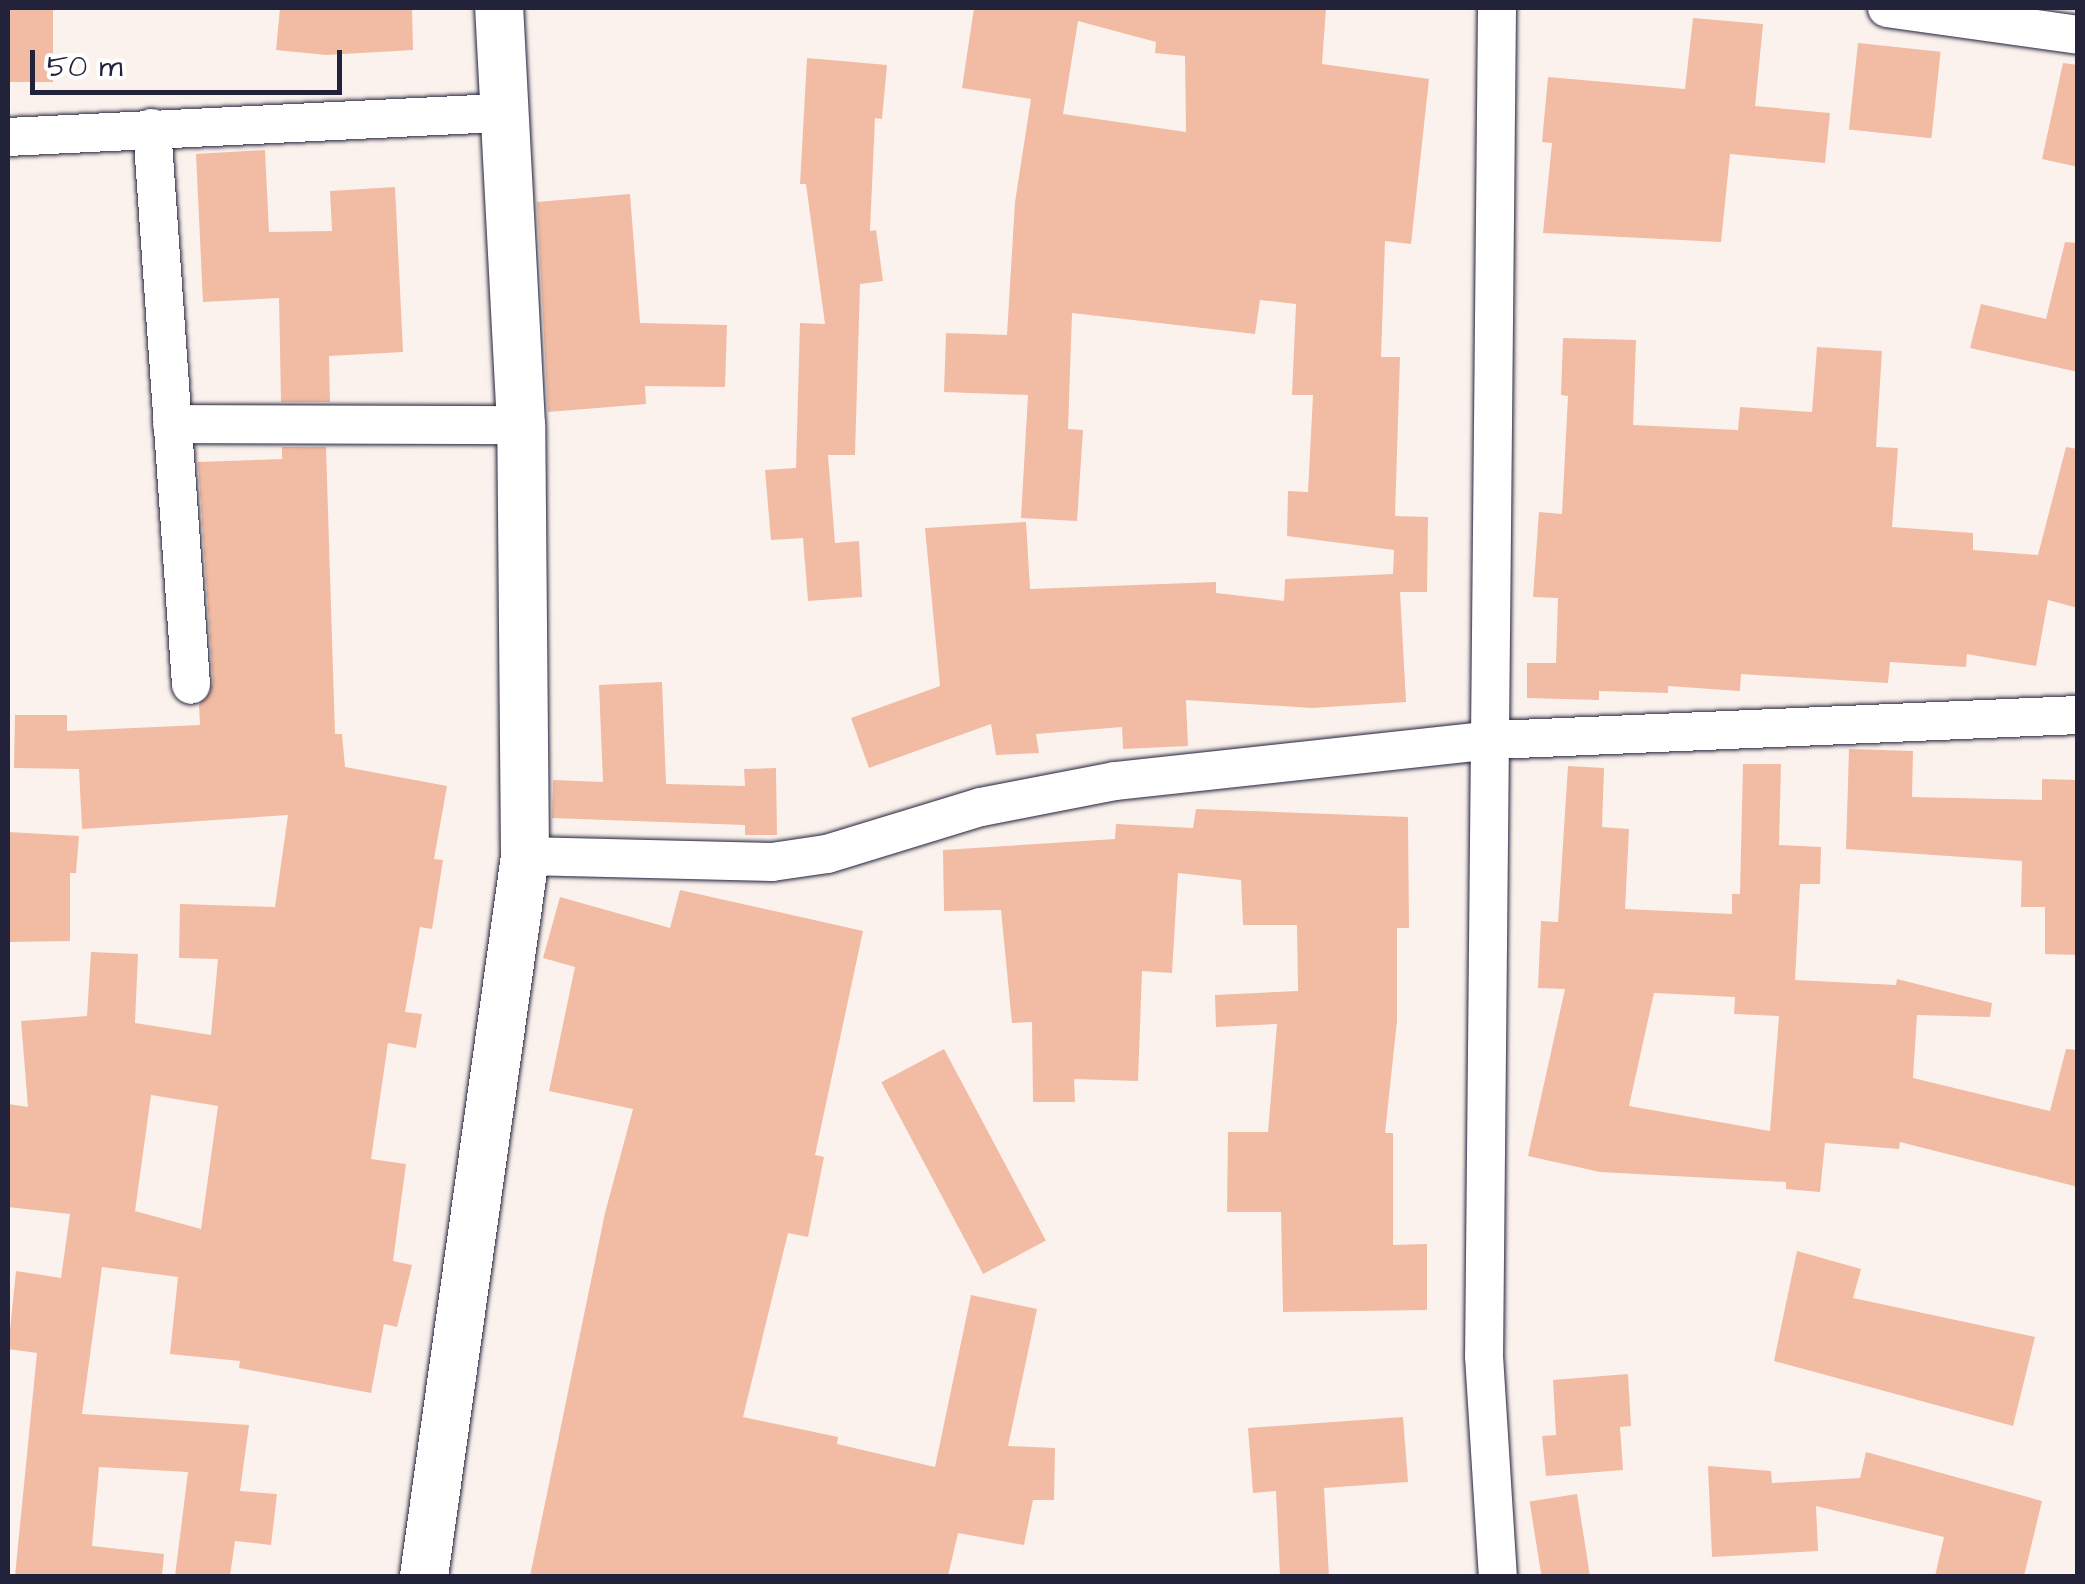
<!DOCTYPE html>
<html>
<head>
<meta charset="utf-8">
<style>
  body { margin:0 }
  #map { position:relative; width:2085px; height:1584px; overflow:hidden; background:#fcf2ed; font-family:"Architects Daughter",sans-serif }
  div>[style] { position:absolute }
  [style*='--x'] { left:calc(var(--x)*1px); top:calc(var(--y)*1px); width:calc(var(--w)*1px); rotate:calc(var(--a)*1deg) }
  .building>* { inset:0; background:#f1bca3; transform-origin:0 0 }
  .roads { filter:drop-shadow(0 0 2px #22223b) drop-shadow(0 0 2px #22223b) }
  .minor>* { height:38px; margin:-19px; padding:0 19px; transform-origin:19px; border-radius:19px; background:#fff }
  .tertiary>* { height:48px; margin:-24px; padding:0 24px; transform-origin:24px; border-radius:24px; background:#fff }
  span { translate:-50% -50%; white-space:nowrap; text-align:center; line-height:1.15; -webkit-text-stroke:9px #fff; paint-order:stroke }
  .frame { position:absolute; inset:0; border:10px solid #22223b; pointer-events:none }
  .scale { position:absolute; left:30px; top:50px; width:312px; height:45px; box-sizing:border-box; border:5px solid #22223b; border-top:0; padding-left:12px; font-size:30px; line-height:35px; white-space:nowrap; color:#22223b; -webkit-text-stroke:8px #fff; paint-order:stroke }
</style>
</head>
<body>
<div id="map">
  <div class="building">
    <i style="left:8px;top:8px;width:45px;height:74px"></i>
    <i style="clip-path:polygon(280px 8px,412px 8px,413px 50px,326px 55px,276px 50px)"></i>
    <i style="clip-path:polygon(evenodd,974px 8px,1326px 8px,1322px 64px,1429px 79px,1411px 244px,1385px 241px,1381px 357px,1400px 357px,1395px 516px,1428px 517px,1427px 592px,1400px 592px,1406px 702px,1312px 708px,1186px 700px,1188px 746px,1123px 749px,1122px 727px,1036px 734px,1039px 753px,996px 755px,991px 724px,869px 768px,851px 718px,940px 686px,925px 528px,1026px 522px,1030px 589px,1216px 582px,1216px 593px,1284px 601px,1285px 579px,1393px 574px,1394px 550px,1287px 536px,1288px 491px,1308px 492px,1313px 395px,1292px 395px,1296px 304px,1260px 300px,1255px 334px,1072px 313px,1068px 429px,1083px 430px,1077px 521px,1021px 518px,1028px 395px,944px 392px,946px 333px,1007px 335px,1015px 202px,1031px 99px,962px 88px,974px 8px,1078px 21px,1156px 42px,1155px 53px,1185px 56px,1186px 132px,1063px 114px,1078px 21px)"></i>
    <i style="clip-path:polygon(1693px 18px,1763px 24px,1755px 106px,1830px 113px,1825px 163px,1730px 154px,1721px 242px,1543px 233px,1552px 143px,1542px 142px,1548px 77px,1685px 89px)"></i>
    <i style="left:1858px;top:43px;width:83px;height:87px;rotate:6deg"></i>
    <i style="clip-path:polygon(807px 58px,887px 65px,882px 119px,875px 118px,870px 231px,876px 230px,883px 281px,860px 284px,855px 455px,828px 455px,835px 543px,859px 541px,862px 597px,808px 601px,803px 538px,771px 540px,765px 470px,796px 468px,800px 323px,825px 324px,806px 184px,800px 184px)"></i>
    <i style="clip-path:polygon(2063px 63px,2078px 65px,2078px 167px,2042px 159px)"></i>
    <i style="clip-path:polygon(265px 150px,269px 232px,332px 231px,330px 191px,395px 187px,403px 352px,329px 356px,330px 402px,281px 402px,279px 298px,203px 302px,196px 154px)"></i>
    <i style="clip-path:polygon(630px 194px,640px 323px,727px 325px,725px 387px,645px 386px,646px 404px,548px 412px,537px 202px)"></i>
    <i style="clip-path:polygon(2065px 242px,2078px 243px,2078px 372px,1970px 348px,1981px 304px,2046px 319px)"></i>
    <i style="clip-path:polygon(1563px 338px,1636px 340px,1633px 425px,1738px 430px,1740px 407px,1812px 412px,1817px 347px,1882px 351px,1876px 447px,1898px 448px,1892px 527px,1973px 533px,1973px 550px,2038px 555px,2066px 447px,2078px 449px,2078px 608px,2048px 600px,2036px 666px,1967px 654px,1966px 667px,1890px 662px,1888px 683px,1741px 674px,1740px 691px,1668px 686px,1668px 693px,1599px 691px,1599px 700px,1527px 698px,1527px 663px,1556px 663px,1558px 598px,1533px 597px,1539px 512px,1562px 514px,1568px 396px,1561px 395px)"></i>
    <i style="clip-path:polygon(evenodd,282px 447px,326px 447px,335px 734px,342px 734px,345px 767px,447px 786px,434px 859px,443px 860px,432px 929px,420px 927px,405px 1012px,422px 1014px,416px 1048px,388px 1043px,371px 1159px,406px 1164px,393px 1261px,412px 1265px,397px 1327px,384px 1324px,371px 1393px,239px 1368px,240px 1361px,170px 1354px,178px 1277px,102px 1267px,82px 1414px,249px 1425px,240px 1491px,277px 1494px,271px 1545px,235px 1541px,230px 1576px,175px 1576px,188px 1472px,99px 1467px,92px 1546px,164px 1554px,162px 1576px,15px 1576px,37px 1353px,8px 1349px,16px 1271px,61px 1278px,70px 1214px,8px 1207px,8px 1104px,28px 1107px,21px 1021px,87px 1016px,91px 952px,138px 954px,135px 1023px,211px 1035px,218px 959px,179px 958px,180px 904px,275px 907px,288px 815px,82px 829px,79px 769px,14px 768px,15px 715px,67px 715px,67px 731px,200px 725px,199px 705px,213px 683px,198px 462px,282px 459px,282px 447px,151px 1095px,218px 1106px,201px 1229px,135px 1211px,151px 1095px)"></i>
    <i style="clip-path:polygon(662px 682px,666px 784px,745px 786px,744px 769px,776px 768px,777px 835px,745px 835px,745px 825px,552px 818px,553px 780px,603px 782px,599px 685px)"></i>
    <i style="clip-path:polygon(1849px 749px,1913px 751px,1912px 797px,2042px 800px,2042px 779px,2078px 780px,2078px 955px,2045px 954px,2045px 907px,2021px 907px,2022px 861px,1846px 849px)"></i>
    <i style="clip-path:polygon(evenodd,1743px 764px,1781px 764px,1779px 845px,1821px 847px,1820px 884px,1800px 884px,1795px 980px,1896px 985px,1897px 979px,1992px 1003px,1990px 1017px,1917px 1015px,1913px 1078px,2050px 1111px,2066px 1049px,2078px 1050px,2078px 1187px,1900px 1142px,1899px 1149px,1825px 1143px,1820px 1192px,1786px 1189px,1786px 1182px,1600px 1172px,1528px 1156px,1565px 989px,1538px 988px,1541px 921px,1558px 922px,1568px 766px,1604px 768px,1602px 827px,1629px 829px,1625px 909px,1732px 914px,1732px 894px,1740px 894px,1743px 764px,1654px 993px,1735px 997px,1734px 1014px,1779px 1016px,1770px 1131px,1629px 1106px,1654px 993px)"></i>
    <i style="clip-path:polygon(1196px 809px,1408px 817px,1409px 928px,1397px 928px,1397px 1021px,1385px 1133px,1393px 1133px,1393px 1245px,1427px 1244px,1427px 1310px,1283px 1312px,1281px 1212px,1227px 1212px,1228px 1132px,1268px 1132px,1277px 1024px,1216px 1027px,1215px 995px,1298px 991px,1297px 925px,1243px 925px,1241px 880px,1178px 873px,1172px 973px,1142px 971px,1138px 1081px,1074px 1079px,1075px 1102px,1033px 1102px,1032px 1022px,1012px 1023px,1001px 910px,944px 911px,943px 850px,1115px 839px,1116px 824px,1193px 828px)"></i>
    <i style="clip-path:polygon(8px 832px,79px 836px,76px 873px,70px 873px,70px 941px,8px 942px)"></i>
    <i style="clip-path:polygon(680px 890px,863px 931px,815px 1155px,824px 1157px,808px 1237px,788px 1233px,743px 1417px,838px 1437px,837px 1444px,935px 1467px,971px 1295px,1037px 1309px,1008px 1446px,1055px 1448px,1054px 1500px,1033px 1500px,1024px 1545px,958px 1533px,948px 1576px,530px 1576px,605px 1213px,633px 1109px,549px 1091px,575px 967px,543px 958px,560px 897px,670px 928px)"></i>
    <i style="left:944px;top:1049px;width:217px;height:71px;rotate:62deg"></i>
    <i style="clip-path:polygon(1797px 1251px,1861px 1269px,1853px 1298px,2035px 1337px,2013px 1426px,1774px 1361px)"></i>
    <i style="clip-path:polygon(1628px 1374px,1631px 1426px,1620px 1427px,1623px 1470px,1546px 1476px,1542px 1436px,1556px 1435px,1553px 1380px)"></i>
    <i style="clip-path:polygon(1403px 1417px,1408px 1482px,1324px 1488px,1329px 1576px,1280px 1576px,1276px 1491px,1253px 1493px,1248px 1428px)"></i>
    <i style="clip-path:polygon(1866px 1452px,2042px 1501px,2024px 1576px,1935px 1576px,1944px 1537px,1816px 1506px,1818px 1551px,1712px 1557px,1708px 1466px,1771px 1471px,1772px 1483px,1860px 1478px)"></i>
    <i style="left:1577px;top:1494px;width:83px;height:48px;rotate:81deg"></i>
  </div>
  <div class="roads">
    <div class="minor">
      <i style="--x:1497;--y:8;--w:1348;--a:90.55"></i>
      <i style="--x:1484;--y:1356;--w:220;--a:86.4"></i>
      <i style="--x:1887;--y:8;--w:193;--a:8"></i>
      <i style="--x:152;--y:128;--w:558;--a:85.99"></i>
      <i style="--x:8;--y:137;--w:497;--a:-2.8"></i>
      <i style="--x:172;--y:424;--w:349;--a:0.2"></i>
      <i style="--x:525;--y:856;--w:247;--a:1.4"></i>
      <i style="--x:772;--y:862;--w:56;--a:-8.3"></i>
      <i style="--x:827;--y:854;--w:161;--a:-17"></i>
      <i style="--x:981;--y:807;--w:136;--a:-11"></i>
      <i style="--x:1115;--y:781;--w:381;--a:-6.2"></i>
      <i style="--x:1494;--y:740;--w:585;--a:-2.45"></i>
    </div>
    <div class="tertiary">
      <i style="--x:424;--y:1576;--w:727;--a:-82.01"></i>
      <i style="--x:525;--y:856;--w:431;--a:-90.5"></i>
      <i style="--x:521;--y:425;--w:418;--a:-93"></i>
    </div>
  </div>
  <div class="frame"></div>
  <div class="scale">50 m</div>
</div>
</body>
</html>
